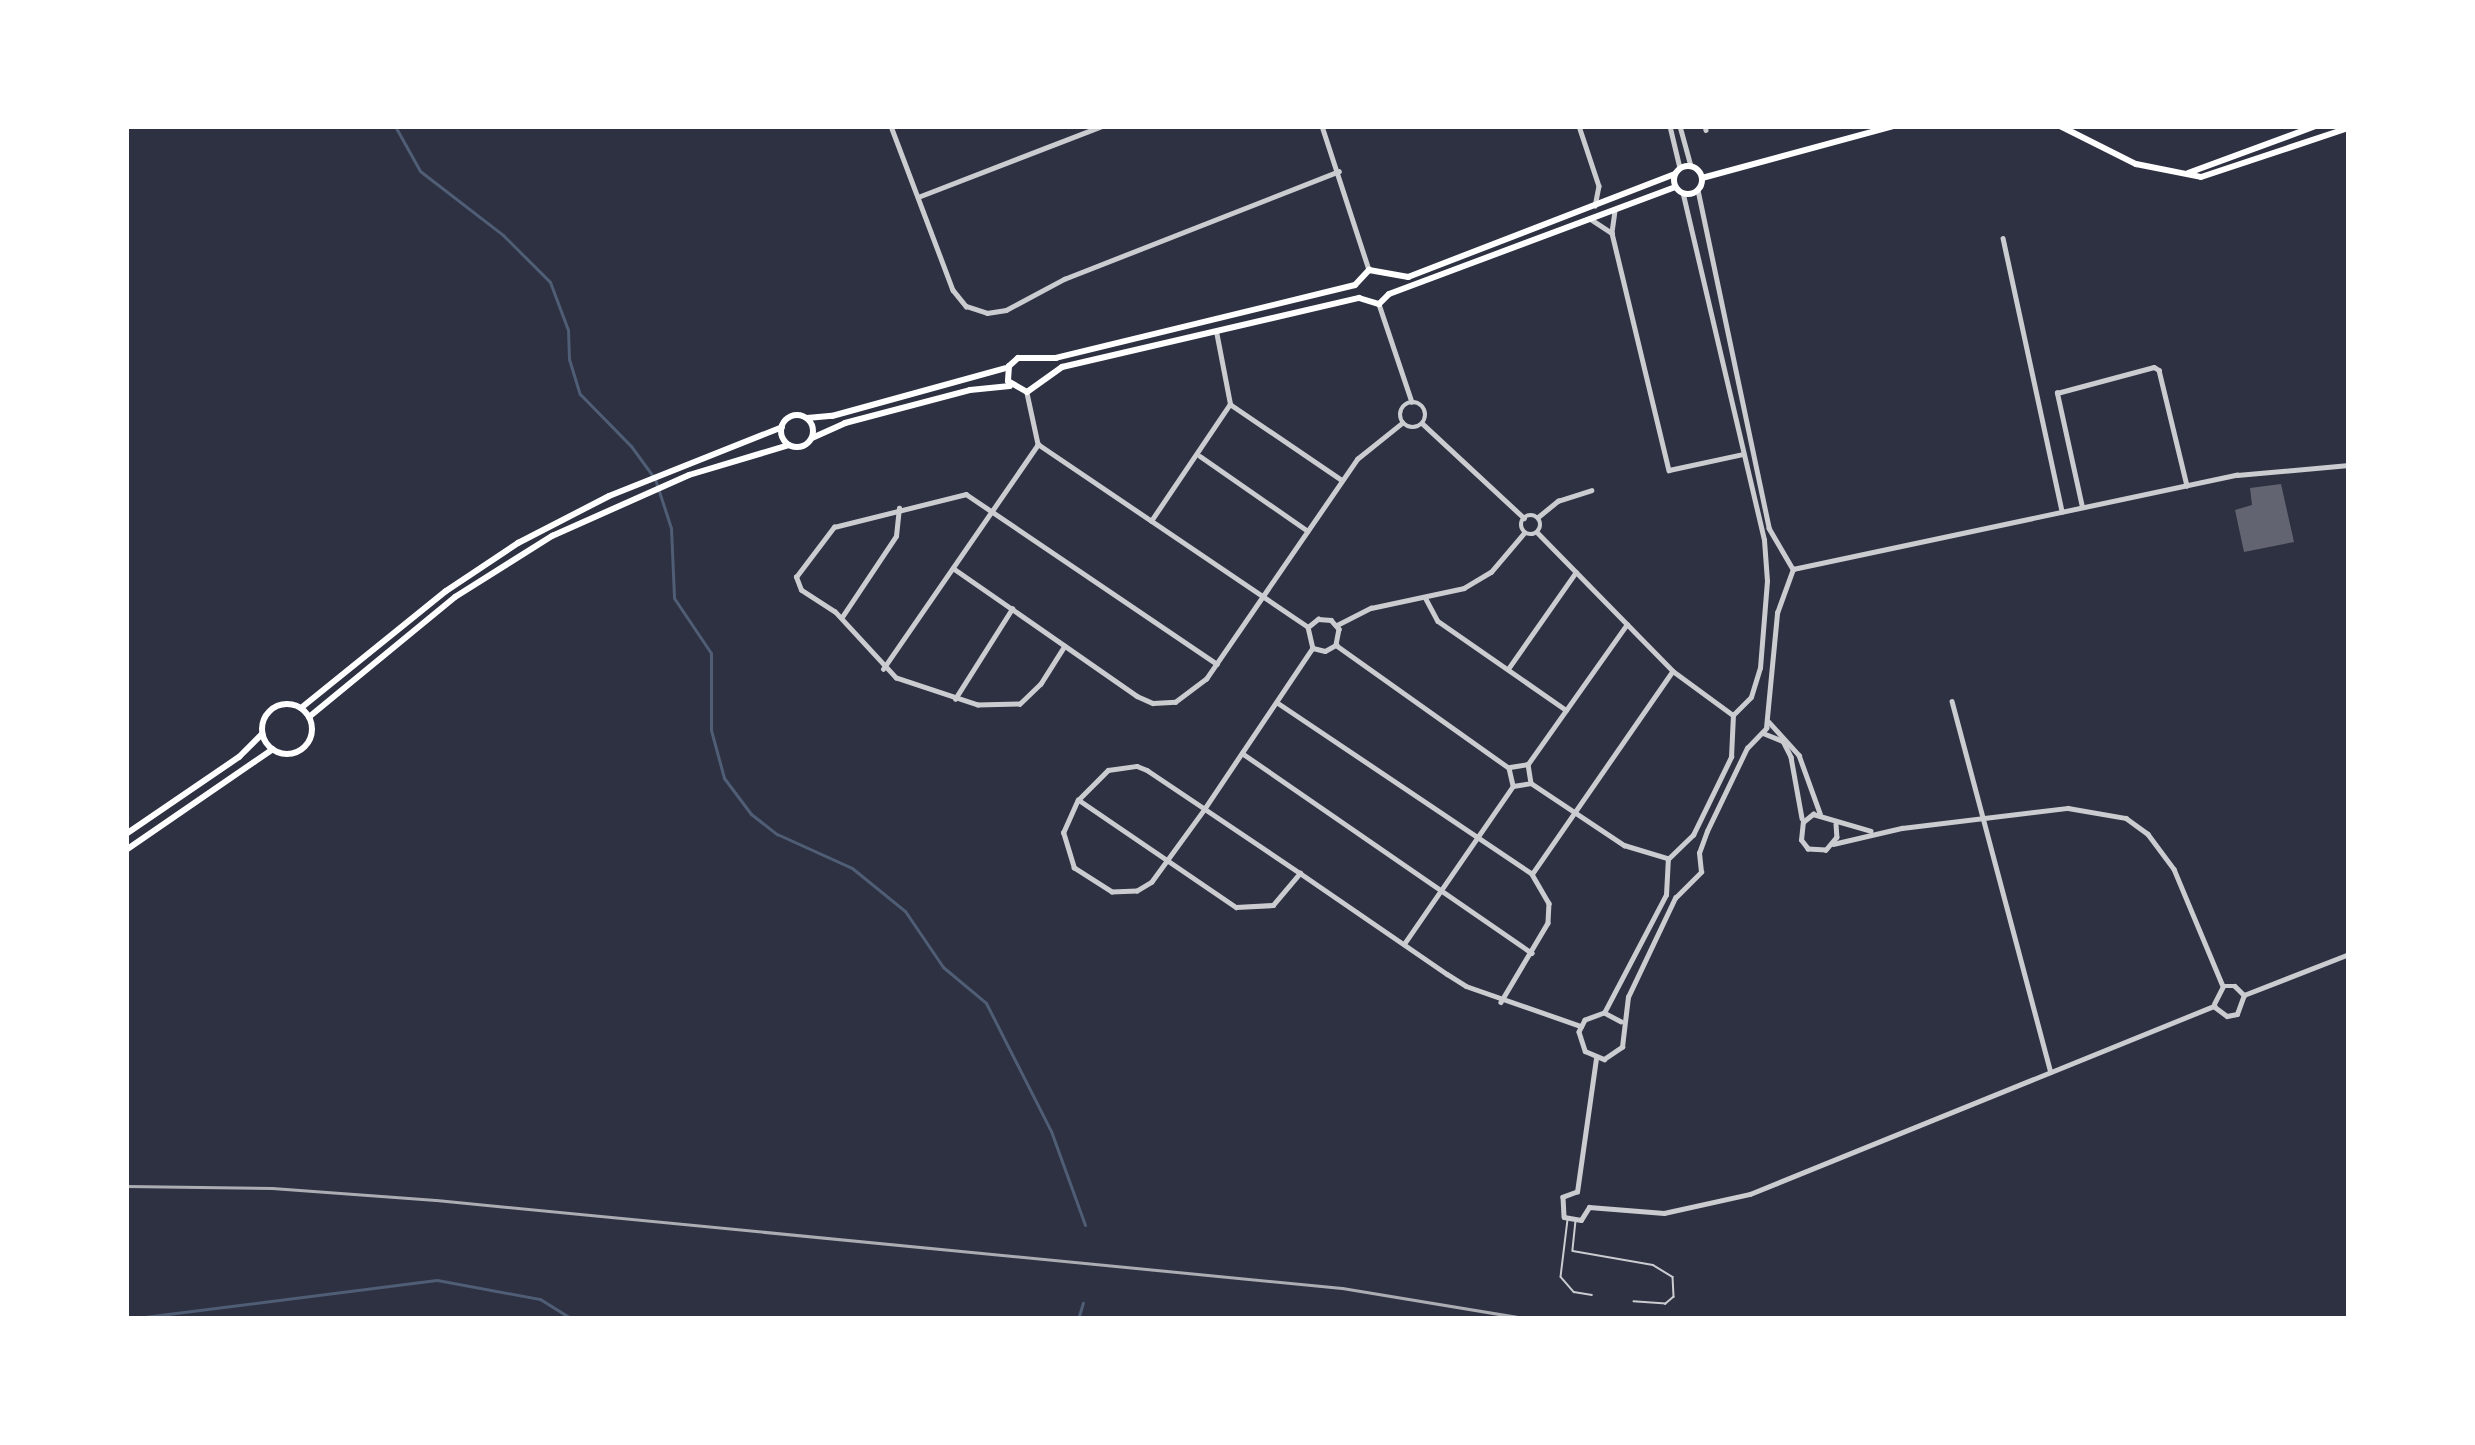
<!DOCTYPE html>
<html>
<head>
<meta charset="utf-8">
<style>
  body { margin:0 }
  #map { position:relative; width:2475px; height:1445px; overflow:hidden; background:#2d3142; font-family:"Golos Text",sans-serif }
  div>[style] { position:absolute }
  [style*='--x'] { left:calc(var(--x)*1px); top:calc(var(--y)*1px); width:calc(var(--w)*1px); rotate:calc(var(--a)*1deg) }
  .stream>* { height:3px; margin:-1.5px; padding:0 1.5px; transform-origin:1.5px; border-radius:1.5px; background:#4f5d75 }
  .building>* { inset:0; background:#626471 }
  .service>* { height:1.5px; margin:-0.75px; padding:0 0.75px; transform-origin:0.75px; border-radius:0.75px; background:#caccd0 }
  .minor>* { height:4.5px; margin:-2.25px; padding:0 2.25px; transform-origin:2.25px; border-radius:2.25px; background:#caccd0 }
  .minor>.ring { margin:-2.25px; padding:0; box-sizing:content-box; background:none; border:4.5px solid #caccd0; border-radius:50% }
  .tertiary>* { height:4.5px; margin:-2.25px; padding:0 2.25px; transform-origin:2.25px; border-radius:2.25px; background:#caccd0 }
  .secondary>* { height:6px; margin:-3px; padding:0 3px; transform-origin:3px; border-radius:3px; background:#fff }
  .secondary>.ring { margin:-3px; padding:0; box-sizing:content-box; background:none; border:6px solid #fff; border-radius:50% }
  .rail>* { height:3px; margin:-1.5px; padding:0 1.5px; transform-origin:1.5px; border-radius:1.5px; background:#abadb3 }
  span { translate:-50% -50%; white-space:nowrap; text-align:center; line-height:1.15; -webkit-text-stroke:9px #fff; paint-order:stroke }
  .frame { position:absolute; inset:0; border:129px solid #fff; pointer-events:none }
</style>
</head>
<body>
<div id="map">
  <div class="stream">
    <i style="--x:395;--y:126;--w:51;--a:60.9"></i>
    <i style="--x:420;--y:171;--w:105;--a:37.6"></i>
    <i style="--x:503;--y:235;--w:66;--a:45"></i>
    <i style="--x:550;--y:282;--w:51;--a:69.4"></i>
    <i style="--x:568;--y:330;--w:29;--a:88"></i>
    <i style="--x:569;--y:359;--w:37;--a:73"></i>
    <i style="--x:580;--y:394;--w:73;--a:45.6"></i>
    <i style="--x:631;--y:446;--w:41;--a:54"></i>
    <i style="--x:655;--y:479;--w:52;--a:71.9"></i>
    <i style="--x:671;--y:528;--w:70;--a:87.5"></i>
    <i style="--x:674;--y:598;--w:66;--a:56.1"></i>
    <i style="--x:711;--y:653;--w:77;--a:90"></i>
    <i style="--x:711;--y:730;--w:50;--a:74.8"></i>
    <i style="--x:724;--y:778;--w:45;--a:53.1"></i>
    <i style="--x:751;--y:814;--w:33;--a:38"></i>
    <i style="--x:777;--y:834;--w:82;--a:24.4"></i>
    <i style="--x:852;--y:868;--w:68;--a:39.1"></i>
    <i style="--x:905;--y:911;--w:68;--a:55.8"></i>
    <i style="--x:943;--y:967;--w:56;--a:39.9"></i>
    <i style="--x:986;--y:1003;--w:144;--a:63.1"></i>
    <i style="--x:1051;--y:1131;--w:100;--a:70.1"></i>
    <i style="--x:128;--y:1319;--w:311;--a:-7.2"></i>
    <i style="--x:437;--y:1280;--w:105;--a:10.5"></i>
    <i style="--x:540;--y:1299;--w:38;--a:32"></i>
    <i style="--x:1078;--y:1319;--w:17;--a:-73"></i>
  </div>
  <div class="building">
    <i style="clip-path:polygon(2281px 484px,2294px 542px,2244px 552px,2235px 510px,2252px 505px,2250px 488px)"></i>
  </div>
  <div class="service">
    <i style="--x:1568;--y:1220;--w:57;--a:97"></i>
    <i style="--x:1561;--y:1277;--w:20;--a:49"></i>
    <i style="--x:1574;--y:1292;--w:18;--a:9"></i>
    <i style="--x:1576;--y:1221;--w:30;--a:96"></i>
    <i style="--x:1573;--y:1251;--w:81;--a:9.9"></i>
    <i style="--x:1653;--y:1265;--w:23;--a:31"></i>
    <i style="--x:1673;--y:1277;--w:20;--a:87"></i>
    <i style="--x:1674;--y:1297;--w:11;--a:139"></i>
    <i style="--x:1666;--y:1304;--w:32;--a:-176"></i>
  </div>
  <div class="minor">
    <i style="--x:891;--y:126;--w:175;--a:69.3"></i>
    <i style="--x:953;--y:290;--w:21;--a:51"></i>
    <i style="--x:966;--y:306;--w:22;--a:18"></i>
    <i style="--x:987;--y:313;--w:19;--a:-9"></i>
    <i style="--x:1006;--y:310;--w:66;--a:-28.1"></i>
    <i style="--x:1064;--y:279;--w:295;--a:-21.4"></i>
    <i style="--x:1322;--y:126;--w:151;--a:71.9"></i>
    <i style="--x:1579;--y:126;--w:63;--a:71.6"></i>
    <i style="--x:1599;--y:186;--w:20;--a:101"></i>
    <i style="--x:1705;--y:126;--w:4;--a:76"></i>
    <i style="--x:918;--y:197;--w:197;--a:-21.1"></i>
    <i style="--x:1615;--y:211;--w:22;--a:98"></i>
    <i style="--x:1612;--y:233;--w:244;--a:76.5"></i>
    <i style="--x:1669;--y:470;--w:76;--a:-12.2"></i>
    <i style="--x:1592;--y:220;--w:24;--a:33"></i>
    <i style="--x:2003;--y:238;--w:280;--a:77.8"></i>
    <i style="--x:1379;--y:304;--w:103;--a:71.4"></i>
    <i class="ring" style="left:1400px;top:402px;width:21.5px;height:21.5px"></i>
    <i style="--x:1230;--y:404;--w:135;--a:34.2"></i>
    <i style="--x:1423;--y:424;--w:138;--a:42.9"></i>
    <i style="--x:1200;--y:456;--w:131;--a:34.8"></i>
    <i style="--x:2082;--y:507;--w:117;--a:-102.4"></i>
    <i style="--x:2057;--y:393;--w:100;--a:-15"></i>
    <i style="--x:2154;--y:367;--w:6;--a:31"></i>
    <i style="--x:2159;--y:370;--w:119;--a:76.4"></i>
    <i class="ring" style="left:1521px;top:515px;width:15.5px;height:15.5px"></i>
    <i style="--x:1538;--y:517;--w:26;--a:-39"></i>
    <i style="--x:1558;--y:501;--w:35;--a:-18"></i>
    <i style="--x:1151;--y:521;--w:141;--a:-56"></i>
    <i style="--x:1230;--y:404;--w:74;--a:-100.9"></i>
    <i style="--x:1538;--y:533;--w:193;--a:45.6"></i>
    <i style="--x:1673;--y:671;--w:74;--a:36.3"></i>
    <i style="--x:953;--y:568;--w:224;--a:34.8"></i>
    <i style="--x:1137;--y:696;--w:17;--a:24"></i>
    <i style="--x:1153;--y:703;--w:22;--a:-3"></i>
    <i style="--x:1175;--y:702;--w:39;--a:-37"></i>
    <i style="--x:1206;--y:679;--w:267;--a:-55.5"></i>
    <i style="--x:1357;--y:459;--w:58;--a:-38.7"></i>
    <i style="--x:1425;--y:597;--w:27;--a:62"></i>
    <i style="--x:1438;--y:621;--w:156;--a:34.8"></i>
    <i style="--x:842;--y:617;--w:97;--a:-56.3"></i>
    <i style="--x:896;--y:536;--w:28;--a:-84"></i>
    <i style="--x:1337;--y:625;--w:38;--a:-27"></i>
    <i style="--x:1371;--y:608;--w:95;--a:-12.1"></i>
    <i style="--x:1464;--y:588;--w:31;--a:-31"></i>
    <i style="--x:1491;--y:572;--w:51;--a:-49.8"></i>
    <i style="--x:1065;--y:646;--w:45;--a:122.3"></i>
    <i style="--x:1041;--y:684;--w:29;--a:136"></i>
    <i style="--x:1020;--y:704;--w:42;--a:178.6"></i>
    <i style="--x:978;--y:705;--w:86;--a:-161.8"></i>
    <i style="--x:896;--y:678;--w:90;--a:-132.7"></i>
    <i style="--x:835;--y:612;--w:40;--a:-147.1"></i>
    <i style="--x:801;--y:590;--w:14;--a:-111"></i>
    <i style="--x:796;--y:577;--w:63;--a:-52.8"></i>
    <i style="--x:834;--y:527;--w:136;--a:-14"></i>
    <i style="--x:966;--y:494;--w:303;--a:34.1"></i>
    <i style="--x:1313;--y:648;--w:194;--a:123.9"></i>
    <i style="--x:1205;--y:809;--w:90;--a:126"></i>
    <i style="--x:1152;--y:882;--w:17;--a:149"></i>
    <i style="--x:1137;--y:891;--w:25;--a:178"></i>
    <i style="--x:1112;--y:892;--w:45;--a:-147.7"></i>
    <i style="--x:1074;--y:868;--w:37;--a:-107"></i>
    <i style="--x:1063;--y:833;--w:36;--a:-66"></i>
    <i style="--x:1078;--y:800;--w:42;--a:-45"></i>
    <i style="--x:1108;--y:770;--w:29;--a:-8"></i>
    <i style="--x:1137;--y:766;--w:11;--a:22"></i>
    <i style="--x:1147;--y:770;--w:70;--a:33.9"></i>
    <i style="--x:1205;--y:809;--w:115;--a:34"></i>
    <i style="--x:1300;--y:873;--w:178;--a:34.5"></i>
    <i style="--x:1447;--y:974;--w:22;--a:32"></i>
    <i style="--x:1466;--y:986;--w:122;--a:19.2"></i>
    <i style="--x:883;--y:669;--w:273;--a:-55.4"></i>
    <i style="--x:1508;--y:669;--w:118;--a:-55"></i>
    <i style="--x:955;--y:699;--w:107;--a:-57.7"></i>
    <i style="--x:1952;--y:701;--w:384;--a:75.1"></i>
    <i style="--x:1278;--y:703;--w:306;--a:33.9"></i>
    <i style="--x:1532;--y:874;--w:34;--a:60"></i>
    <i style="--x:1549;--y:903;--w:20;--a:93"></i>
    <i style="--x:1548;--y:923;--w:92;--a:120.7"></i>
    <i style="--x:1769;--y:722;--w:45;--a:47.7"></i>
    <i style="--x:1799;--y:755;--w:62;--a:70.1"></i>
    <i style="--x:1763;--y:733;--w:22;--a:22"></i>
    <i style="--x:1783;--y:741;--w:18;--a:63"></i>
    <i style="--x:1791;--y:757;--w:62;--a:79.8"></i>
    <i style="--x:1242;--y:753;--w:352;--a:34.6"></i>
    <i style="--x:1528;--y:764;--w:171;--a:-54.7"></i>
    <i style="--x:1079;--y:800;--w:190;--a:34.3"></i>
    <i style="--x:1236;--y:907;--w:37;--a:-3"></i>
    <i style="--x:1273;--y:905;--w:42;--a:-49.8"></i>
    <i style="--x:1836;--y:824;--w:13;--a:86"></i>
    <i style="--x:1837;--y:837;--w:17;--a:130"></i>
    <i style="--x:1826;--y:850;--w:18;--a:-177"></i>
    <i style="--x:1808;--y:849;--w:11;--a:-128"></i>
    <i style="--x:1801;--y:840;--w:18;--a:-84"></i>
    <i style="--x:1803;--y:822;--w:13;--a:-39"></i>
    <i style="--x:1813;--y:814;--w:60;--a:16.3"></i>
    <i style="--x:1833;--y:844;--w:71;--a:-13.1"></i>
    <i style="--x:1902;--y:828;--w:167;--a:-6.9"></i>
    <i style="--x:2068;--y:808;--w:59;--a:9.8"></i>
    <i style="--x:2126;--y:818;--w:27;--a:36"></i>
    <i style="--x:2148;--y:834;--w:44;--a:53.4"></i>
    <i style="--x:2174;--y:869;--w:127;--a:67.3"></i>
    <i style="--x:1532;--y:874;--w:246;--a:-55.3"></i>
    <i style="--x:1404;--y:944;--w:192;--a:-55.4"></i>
  </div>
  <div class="tertiary">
    <i style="--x:1670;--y:126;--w:43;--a:76.6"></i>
    <i style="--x:1680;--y:126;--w:41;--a:74.6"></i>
    <i style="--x:1698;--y:190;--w:345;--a:78.1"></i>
    <i style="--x:1769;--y:528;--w:48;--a:59.7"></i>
    <i style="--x:1027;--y:393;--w:52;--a:77.8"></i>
    <i style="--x:1038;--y:444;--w:326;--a:34.1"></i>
    <i style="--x:1793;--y:569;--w:454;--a:-12"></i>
    <i style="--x:2237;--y:475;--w:112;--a:-5.1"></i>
    <i style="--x:1308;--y:627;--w:13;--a:-39"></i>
    <i style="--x:1318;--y:619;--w:13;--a:4"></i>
    <i style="--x:1331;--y:620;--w:12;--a:48"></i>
    <i style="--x:1339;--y:629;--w:15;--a:101"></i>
    <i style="--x:1308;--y:627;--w:22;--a:77"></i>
    <i style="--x:1313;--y:648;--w:12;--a:14"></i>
    <i style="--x:1325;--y:651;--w:13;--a:-29"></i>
    <i style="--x:1336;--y:645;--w:212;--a:35.4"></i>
    <i style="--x:1510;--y:767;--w:18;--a:-9"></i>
    <i style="--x:1528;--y:764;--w:19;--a:81"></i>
    <i style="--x:1509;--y:768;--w:18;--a:77"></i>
    <i style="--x:1513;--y:786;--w:18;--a:-9"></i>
    <i style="--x:1531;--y:783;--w:112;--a:33.7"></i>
    <i style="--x:1624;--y:845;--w:45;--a:16.8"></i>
    <i style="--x:1668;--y:859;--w:35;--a:-44"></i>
    <i style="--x:1693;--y:835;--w:87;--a:-64"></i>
    <i style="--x:1731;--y:757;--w:42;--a:-87.3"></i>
    <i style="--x:1733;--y:715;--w:25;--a:-45"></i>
    <i style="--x:1751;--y:697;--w:30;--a:-73"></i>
    <i style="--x:1760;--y:668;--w:87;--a:-85.4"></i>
    <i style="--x:1767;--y:581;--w:41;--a:-94.2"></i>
    <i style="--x:1764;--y:540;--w:355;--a:-103.2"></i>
    <i style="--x:2244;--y:995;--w:113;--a:-21.3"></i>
    <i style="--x:2214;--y:1004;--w:20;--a:-63"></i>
    <i style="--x:2223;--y:986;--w:12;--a:0"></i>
    <i style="--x:2235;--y:986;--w:13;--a:45"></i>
    <i style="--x:2215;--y:1007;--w:15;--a:37"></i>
    <i style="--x:2227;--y:1016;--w:10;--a:-11"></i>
    <i style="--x:2237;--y:1014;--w:20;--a:-70"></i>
    <i style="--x:1605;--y:1011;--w:131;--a:-62.3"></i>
    <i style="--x:1666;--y:895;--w:36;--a:-87"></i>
    <i style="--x:1621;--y:1022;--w:19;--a:-152"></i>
    <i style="--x:1604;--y:1013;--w:20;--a:160"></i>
    <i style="--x:1585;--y:1020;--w:13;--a:117"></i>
    <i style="--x:1579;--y:1032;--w:20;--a:72"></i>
    <i style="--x:1585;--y:1051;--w:21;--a:23"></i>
    <i style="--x:1604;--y:1059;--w:22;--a:-34"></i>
    <i style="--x:1622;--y:1047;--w:50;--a:-83.2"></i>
    <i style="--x:1628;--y:997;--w:110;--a:-64.6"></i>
    <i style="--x:1675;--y:898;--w:37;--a:-45"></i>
    <i style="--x:1701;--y:872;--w:19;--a:-96"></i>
    <i style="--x:1699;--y:853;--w:23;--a:-70"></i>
    <i style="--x:1707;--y:831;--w:92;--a:-64.3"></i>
    <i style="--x:1747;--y:748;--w:28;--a:-46"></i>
    <i style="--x:1766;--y:728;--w:116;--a:-84.5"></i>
    <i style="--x:1777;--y:613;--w:47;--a:-70"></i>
    <i style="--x:1577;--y:1192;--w:135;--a:-81.9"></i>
    <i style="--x:1577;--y:1192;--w:15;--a:160"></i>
    <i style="--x:1563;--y:1197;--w:20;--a:87"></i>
    <i style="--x:1564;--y:1217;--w:17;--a:10"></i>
    <i style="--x:1581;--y:1220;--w:15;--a:-58"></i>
    <i style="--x:1589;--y:1207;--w:75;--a:4.6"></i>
    <i style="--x:1664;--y:1213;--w:88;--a:-12.5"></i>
    <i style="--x:1750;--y:1194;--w:501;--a:-22.06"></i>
  </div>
  <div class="secondary">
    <i style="--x:2060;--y:126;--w:85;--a:26.6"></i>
    <i style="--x:2136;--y:164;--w:66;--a:11.3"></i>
    <i style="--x:2201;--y:177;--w:152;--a:-18.4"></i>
    <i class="ring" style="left:1674px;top:166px;width:22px;height:22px"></i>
    <i style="--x:2188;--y:173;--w:136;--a:-20.2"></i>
    <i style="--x:1702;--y:178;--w:199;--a:-15.2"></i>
    <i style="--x:1355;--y:285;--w:308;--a:166.3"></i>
    <i style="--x:1056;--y:358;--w:38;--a:180"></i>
    <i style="--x:1018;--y:358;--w:12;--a:138"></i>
    <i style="--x:1009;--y:366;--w:15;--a:94"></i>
    <i style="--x:1008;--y:381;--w:22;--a:30"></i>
    <i style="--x:1027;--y:392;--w:43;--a:-35.5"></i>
    <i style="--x:1062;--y:367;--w:305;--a:-13.1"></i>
    <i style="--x:1355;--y:285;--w:21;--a:-47"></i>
    <i style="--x:1369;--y:270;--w:40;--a:10"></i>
    <i style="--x:1408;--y:277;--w:286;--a:-21.1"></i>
    <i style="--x:1359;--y:298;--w:21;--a:17"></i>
    <i style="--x:1379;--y:304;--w:14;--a:-45"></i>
    <i style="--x:1389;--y:294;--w:305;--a:-20.5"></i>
    <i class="ring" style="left:781px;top:415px;width:26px;height:26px"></i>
    <i style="--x:807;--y:418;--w:25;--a:-5"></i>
    <i style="--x:832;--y:416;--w:180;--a:-15.4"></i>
    <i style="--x:812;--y:438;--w:36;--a:-24"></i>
    <i style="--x:845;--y:423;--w:129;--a:-14.8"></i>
    <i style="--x:970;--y:390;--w:40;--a:-5.7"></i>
    <i class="ring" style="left:262px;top:704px;width:44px;height:44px"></i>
    <i style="--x:301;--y:708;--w:186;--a:-38.9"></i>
    <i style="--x:446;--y:591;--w:87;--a:-33.7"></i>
    <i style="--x:518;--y:543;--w:102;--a:-27.3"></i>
    <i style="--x:609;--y:496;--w:186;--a:-21.7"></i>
    <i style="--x:309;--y:717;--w:189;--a:-39.4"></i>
    <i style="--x:455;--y:597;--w:115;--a:-32.2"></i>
    <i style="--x:552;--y:536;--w:150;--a:-24"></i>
    <i style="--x:689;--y:475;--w:104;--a:-16.7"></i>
    <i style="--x:126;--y:834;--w:137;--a:-34.3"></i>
    <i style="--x:239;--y:757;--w:33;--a:-45"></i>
    <i style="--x:126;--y:850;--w:178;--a:-34.5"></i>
  </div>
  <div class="rail">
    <i style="--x:126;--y:1186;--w:146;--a:0.8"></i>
    <i style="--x:272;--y:1188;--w:164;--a:4.2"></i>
    <i style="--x:436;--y:1200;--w:910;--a:5.55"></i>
    <i style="--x:1342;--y:1288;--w:191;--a:9.4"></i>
  </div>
  <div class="frame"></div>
</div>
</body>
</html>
